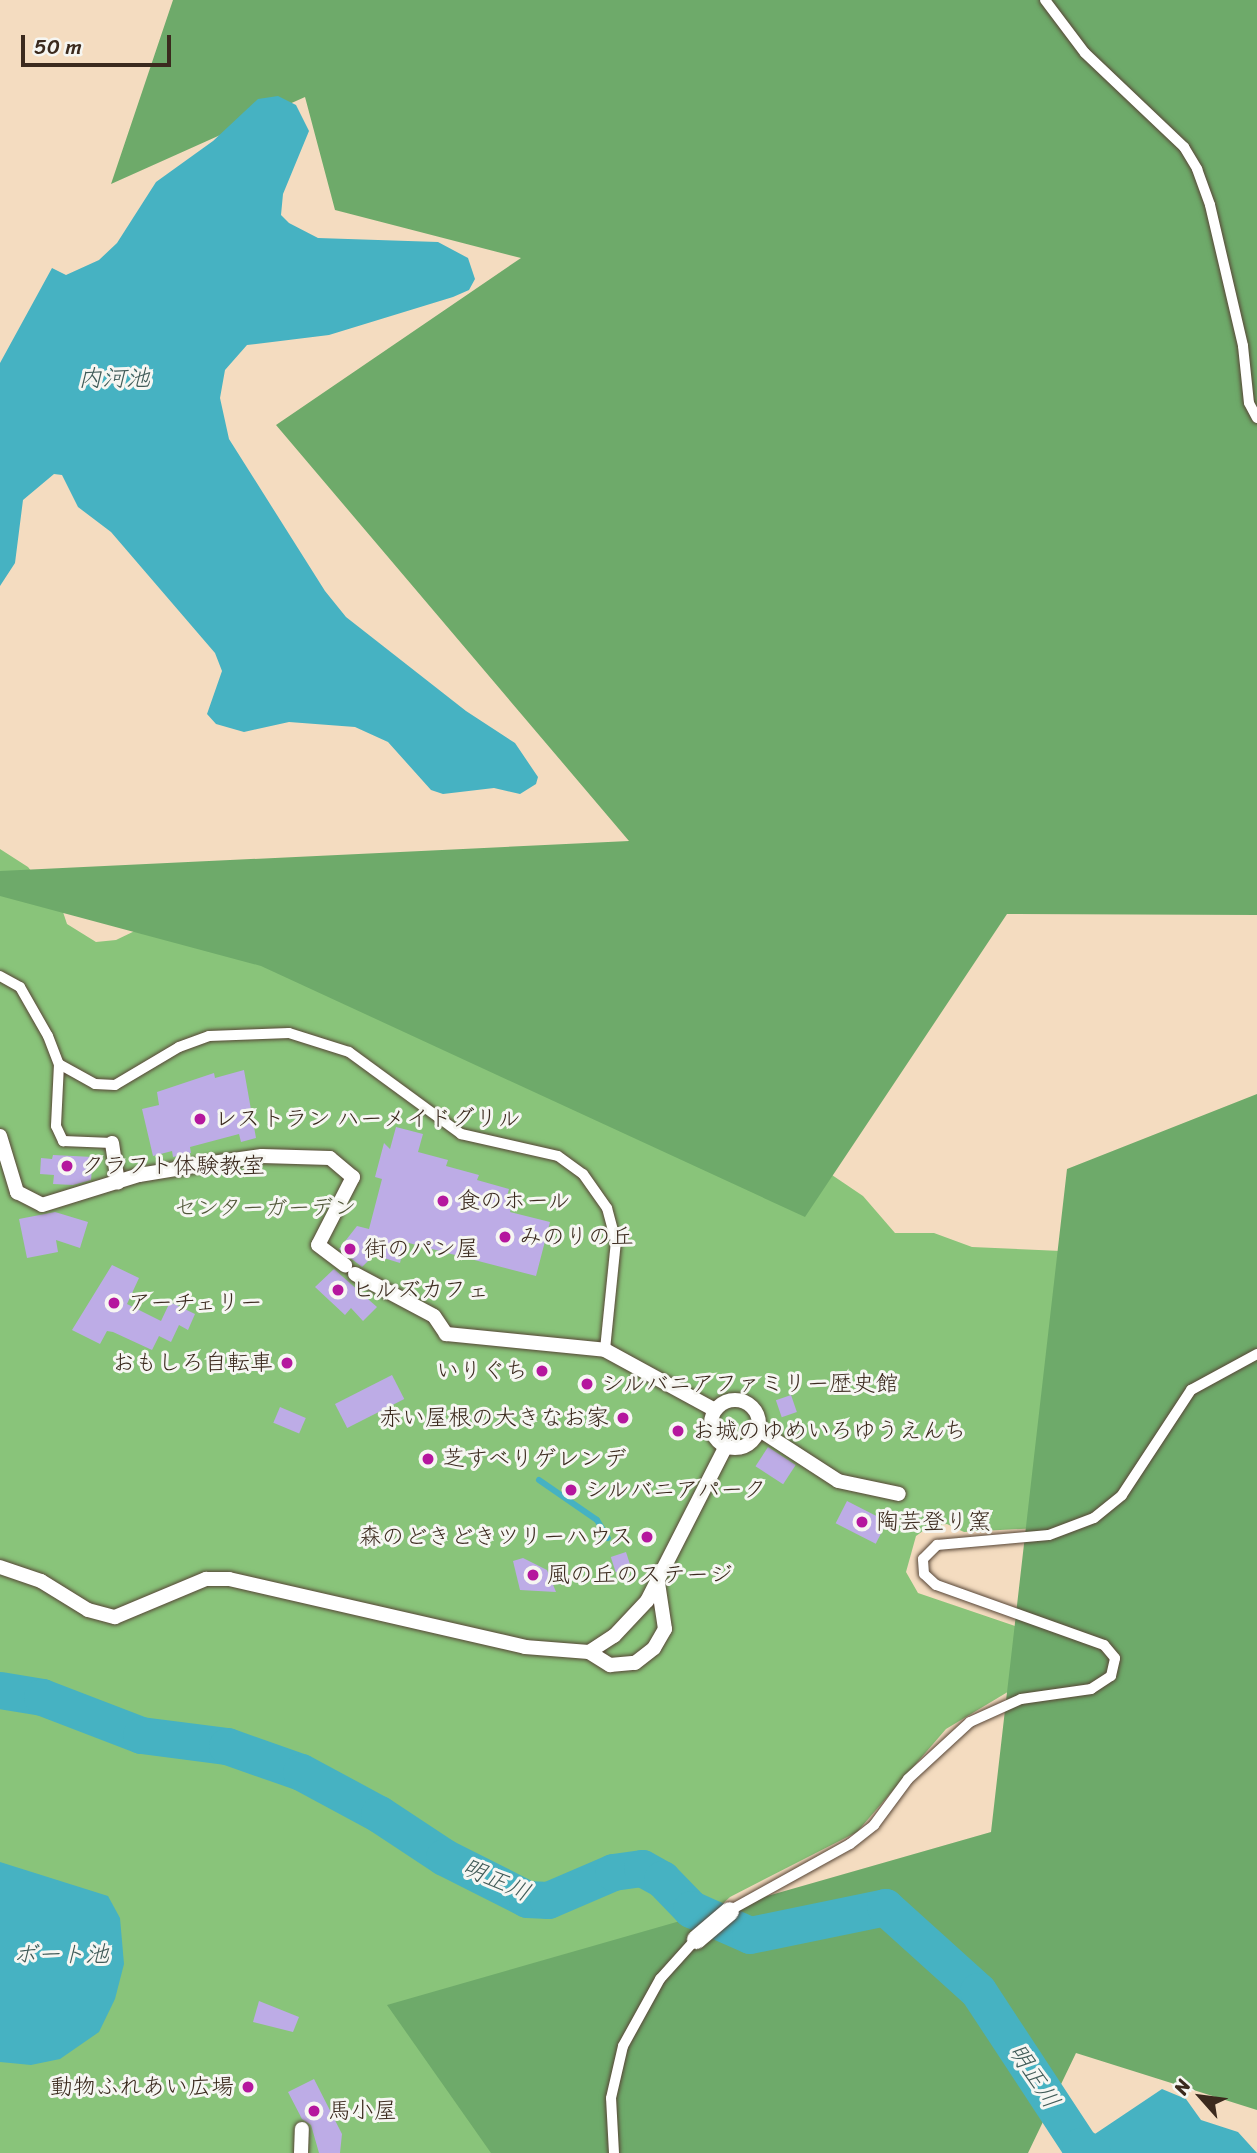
<!DOCTYPE html>
<html>
<head>
<meta charset="utf-8">
<style>
  body { margin:0 }
  #map { position:relative; width:1257px; height:2153px; overflow:hidden; background:#f4dcc0; font-family:Sriracha,"Klee One",sans-serif }
  div>[style] { position:absolute }
  [style*='--x'] { left:calc(var(--x)*1px); top:calc(var(--y)*1px); width:calc(var(--w)*1px); rotate:calc(var(--a)*1deg) }
  .green>* { inset:0; background:#89c47a }
  .forest>* { inset:0; background:#6eaa6a }
  .water>* { inset:0; background:#46b2c2 }
  .stream>* { height:6px; margin:-3px; padding:0 3px; transform-origin:3px; border-radius:3px; background:#46b2c2 }
  .river>* { height:37px; margin:-18.5px; padding:0 18.5px; transform-origin:18.5px; border-radius:18.5px; background:#46b2c2 }
  .building>* { inset:0; background:#bdace6; transform-origin:0 0 }
  .roads { filter:drop-shadow(0 0 2px #574536) drop-shadow(0 0 2px #574536) }
  .service>* { height:10px; margin:-5px; padding:0 5px; transform-origin:5px; border-radius:5px; background:#fff }
  .pedestrian>* { height:14px; margin:-7px; padding:0 7px; transform-origin:7px; border-radius:7px; background:#fff }
  .pedestrian>.ring { margin:-7px; padding:0; box-sizing:content-box; background:none; border:14px solid #fff; border-radius:50% }
  .minor>* { height:19px; margin:-9.5px; padding:0 9.5px; transform-origin:9.5px; border-radius:9.5px; background:#fff }
  .dots>* { width:19px; height:19px; translate:-50% -50%; box-sizing:border-box; border:4px solid #f6f6f2; border-radius:50% }
  span { translate:-50% -50%; white-space:nowrap; text-align:center; line-height:1.15; -webkit-text-stroke:6px #f6f6f2; paint-order:stroke }
  .poi-label { font-size:23px; color:#3b2a1e }
  .left { translate:0 -50%; text-align:left }
  .right { translate:-100% -50%; text-align:right }
  .park-label { font-size:23px; color:#52583a }
  .water-label { font-size:24px; color:#3f5a57; font-style:italic }
  .north { position:absolute; left:1166px; top:2062px; width:70px; height:70px; -webkit-text-stroke:5px #f6f6f2; paint-order:stroke; rotate:298deg; font-size:19px; font-weight:700; line-height:28px; text-align:center; color:#3b2a1e }
  .north::after { content:''; display:block; margin:auto; width:24px; height:32px; background:#3b2a1e; clip-path:polygon(50% 0,100% 100%,50% 72%,0 100%) }
  .scale { position:absolute; left:21px; top:35px; width:150px; height:32px; box-sizing:border-box; border:4px solid #3b2a1e; border-top:0; padding-left:9px; font-size:21px; line-height:24px; white-space:nowrap; color:#3b2a1e; -webkit-text-stroke:5px #f6f6f2; paint-order:stroke }
</style>
</head>
<body>
<div id="map">
  <div class="green">
    <i style="clip-path:polygon(0 849px,28px 867px,63px 912px,67px 924px,96px 942px,116px 940px,166px 916px,795px 1150px,863px 1196px,895px 1233px,934px 1233px,972px 1247px,1061px 1251px,1039px 1528px,964px 1532px,947px 1524px,930px 1526px,916px 1536px,906px 1572px,918px 1593px,1033px 1632px,1011px 1690px,946px 1729px,857px 1832px,730px 1897px,685px 1938px,604px 2153px,0 2153px)"></i>
  </div>
  <div class="forest">
    <i style="clip-path:polygon(173px 0,1257px 0,1257px 915px,1007px 914px,805px 1217px,261px 966px,0 896px,0 871px,629px 841px,276px 425px,521px 258px,335px 210px,305px 97px,111px 184px)"></i>
    <i style="clip-path:polygon(1257px 1094px,1257px 2110px,1076px 2053px,1028px 2153px,491px 2153px,387px 2005px,991px 1832px,1067px 1169px)"></i>
  </div>
  <div class="water">
    <i style="clip-path:polygon(278px 96px,296px 105px,309px 131px,283px 194px,281px 215px,289px 223px,318px 238px,438px 242px,468px 258px,475px 279px,469px 290px,453px 297px,329px 335px,247px 345px,225px 370px,220px 398px,229px 439px,325px 591px,346px 617px,466px 711px,515px 743px,538px 777px,536px 784px,520px 794px,494px 788px,443px 794px,431px 790px,388px 742px,355px 727px,289px 722px,244px 732px,216px 724px,207px 714px,222px 671px,215px 653px,111px 532px,78px 507px,62px 475px,54px 474px,23px 500px,15px 563px,0 586px,0 363px,52px 268px,66px 275px,99px 260px,117px 243px,156px 182px,213px 141px,258px 99px)"></i>
    <i style="clip-path:polygon(0 1862px,108px 1896px,120px 1918px,124px 1964px,115px 1999px,99px 2032px,60px 2059px,31px 2065px,0 2062px)"></i>
    <i style="clip-path:polygon(1162px 2089px,1186px 2099px,1201px 2120px,1238px 2132px,1257px 2153px,1078px 2153px,1074px 2148px)"></i>
  </div>
  <div class="stream">
    <i style="--x:539;--y:1480;--w:70;--a:34.6"></i>
    <i style="--x:597;--y:1520;--w:21;--a:59"></i>
  </div>
  <div class="river">
    <i style="--x:0;--y:1690;--w:43;--a:9.5"></i>
    <i style="--x:42;--y:1697;--w:106;--a:21"></i>
    <i style="--x:141;--y:1735;--w:87;--a:7.3"></i>
    <i style="--x:227;--y:1746;--w:78;--a:19.4"></i>
    <i style="--x:301;--y:1772;--w:89;--a:28.3"></i>
    <i style="--x:379;--y:1814;--w:78;--a:33.5"></i>
    <i style="--x:444;--y:1857;--w:93;--a:26.8"></i>
    <i style="--x:527;--y:1899;--w:21;--a:3"></i>
    <i style="--x:548;--y:1900;--w:71;--a:-23.3"></i>
    <i style="--x:613;--y:1872;--w:29;--a:-8"></i>
    <i style="--x:642;--y:1868;--w:23;--a:29"></i>
    <i style="--x:662;--y:1879;--w:42;--a:46"></i>
    <i style="--x:691;--y:1909;--w:64;--a:23.8"></i>
    <i style="--x:750;--y:1935;--w:138;--a:-11.7"></i>
    <i style="--x:885;--y:1907;--w:125;--a:42.1"></i>
    <i style="--x:978;--y:1991;--w:186;--a:56.7"></i>
    <i style="--x:1080;--y:2146;--w:14;--a:30"></i>
  </div>
  <div class="building">
    <i style="clip-path:polygon(244px 1070px,256px 1138px,241px 1142px,239px 1134px,190px 1147px,191px 1153px,173px 1157px,172px 1151px,153px 1156px,142px 1109px,159px 1105px,157px 1092px,214px 1073px,215px 1078px)"></i>
    <i style="clip-path:polygon(396px 1127px,423px 1134px,418px 1152px,448px 1160px,446px 1166px,479px 1175px,477px 1180px,509px 1189px,506px 1200px,513px 1202px,510px 1212px,550px 1222px,536px 1276px,405px 1242px,400px 1263px,374px 1255px,362px 1267px,339px 1249px,357px 1226px,369px 1229px,382px 1179px,375px 1177px,384px 1143px,390px 1149px)"></i>
    <i style="clip-path:polygon(53px 1155px,93px 1157px,91px 1180px,73px 1185px,53px 1184px,54px 1175px,40px 1174px,41px 1158px,52px 1159px)"></i>
    <i style="clip-path:polygon(55px 1212px,88px 1222px,80px 1248px,56px 1240px,58px 1252px,27px 1258px,19px 1219px)"></i>
    <i style="clip-path:polygon(112px 1265px,139px 1278px,127px 1304px,161px 1321px,170px 1302px,195px 1314px,188px 1330px,179px 1325px,171px 1342px,159px 1336px,152px 1350px,113px 1332px,107px 1331px,100px 1344px,72px 1330px)"></i>
    <i style="clip-path:polygon(334px 1269px,377px 1307px,363px 1321px,351px 1308px,345px 1315px,315px 1287px)"></i>
    <i style="left:392px;top:1375px;width:27px;height:64px;rotate:63deg"></i>
    <i style="left:791px;top:1395px;width:18px;height:16px;rotate:71deg"></i>
    <i style="left:280px;top:1407px;width:28px;height:17px;rotate:23deg"></i>
    <i style="left:768px;top:1447px;width:33px;height:23px;rotate:33deg"></i>
    <i style="left:847px;top:1501px;width:45px;height:25px;rotate:27deg"></i>
    <i style="left:626px;top:1552px;width:16px;height:16px;rotate:72deg"></i>
    <i style="clip-path:polygon(523px 1558px,547px 1570px,556px 1592px,520px 1590px,513px 1561px)"></i>
    <i style="clip-path:polygon(259px 2001px,299px 2017px,293px 2032px,253px 2022px)"></i>
    <i style="clip-path:polygon(314px 2079px,342px 2134px,340px 2153px,319px 2153px,311px 2125px,302px 2119px,288px 2092px)"></i>
  </div>
  <div class="roads">
    <div class="service">
      <i style="--x:1045;--y:0;--w:66;--a:53"></i>
      <i style="--x:1085;--y:53;--w:137;--a:43.5"></i>
      <i style="--x:1184;--y:147;--w:26;--a:59"></i>
      <i style="--x:1197;--y:169;--w:38;--a:70"></i>
      <i style="--x:1210;--y:205;--w:145;--a:76.8"></i>
      <i style="--x:1243;--y:346;--w:57;--a:84"></i>
      <i style="--x:1249;--y:403;--w:17;--a:62"></i>
      <i style="--x:0;--y:976;--w:23;--a:29"></i>
      <i style="--x:20;--y:987;--w:56;--a:60.3"></i>
      <i style="--x:48;--y:1036;--w:30;--a:69"></i>
      <i style="--x:59;--y:1064;--w:62;--a:92.8"></i>
      <i style="--x:56;--y:1126;--w:17;--a:65"></i>
      <i style="--x:63;--y:1141;--w:49;--a:2.3"></i>
      <i style="--x:59;--y:1064;--w:41;--a:29.1"></i>
      <i style="--x:95;--y:1084;--w:20;--a:3"></i>
      <i style="--x:115;--y:1085;--w:74;--a:-30.7"></i>
      <i style="--x:179;--y:1047;--w:32;--a:-20"></i>
      <i style="--x:209;--y:1036;--w:80;--a:-2.1"></i>
      <i style="--x:289;--y:1033;--w:63;--a:17.6"></i>
      <i style="--x:349;--y:1052;--w:139;--a:36.2"></i>
      <i style="--x:461;--y:1134;--w:99;--a:12.8"></i>
      <i style="--x:558;--y:1156;--w:31;--a:36"></i>
      <i style="--x:583;--y:1174;--w:42;--a:54.8"></i>
      <i style="--x:607;--y:1208;--w:34;--a:75"></i>
      <i style="--x:616;--y:1241;--w:110;--a:95.8"></i>
      <i style="--x:729;--y:1911;--w:138;--a:-29"></i>
      <i style="--x:850;--y:1844;--w:31;--a:-38"></i>
      <i style="--x:874;--y:1825;--w:57;--a:-53.5"></i>
      <i style="--x:908;--y:1779;--w:84;--a:-42.6"></i>
      <i style="--x:970;--y:1722;--w:56;--a:-24.3"></i>
      <i style="--x:1021;--y:1699;--w:71;--a:-8.1"></i>
      <i style="--x:1091;--y:1689;--w:24;--a:-33"></i>
      <i style="--x:1111;--y:1676;--w:18;--a:-77"></i>
      <i style="--x:1115;--y:1658;--w:17;--a:-130"></i>
      <i style="--x:1104;--y:1645;--w:178;--a:-160.3"></i>
      <i style="--x:936;--y:1585;--w:16;--a:-137"></i>
      <i style="--x:924;--y:1574;--w:15;--a:-94"></i>
      <i style="--x:923;--y:1559;--w:20;--a:-45"></i>
      <i style="--x:937;--y:1545;--w:112;--a:-5.1"></i>
      <i style="--x:1049;--y:1535;--w:48;--a:-20.7"></i>
      <i style="--x:1094;--y:1518;--w:36;--a:-39"></i>
      <i style="--x:1122;--y:1495;--w:126;--a:-56.7"></i>
      <i style="--x:1191;--y:1390;--w:75;--a:-28.6"></i>
      <i style="--x:614;--y:2153;--w:55;--a:-93.1"></i>
      <i style="--x:611;--y:2098;--w:53;--a:-77"></i>
      <i style="--x:623;--y:2046;--w:77;--a:-61.1"></i>
      <i style="--x:660;--y:1979;--w:54;--a:-48"></i>
    </div>
    <div class="pedestrian">
      <i style="--x:0;--y:1136;--w:59;--a:73.1"></i>
      <i style="--x:17;--y:1192;--w:28;--a:27"></i>
      <i style="--x:42;--y:1205;--w:102;--a:-17.2"></i>
      <i style="--x:139;--y:1175;--w:74;--a:-9.3"></i>
      <i style="--x:212;--y:1163;--w:50;--a:-8"></i>
      <i style="--x:262;--y:1156;--w:68;--a:1.7"></i>
      <i style="--x:330;--y:1158;--w:30;--a:40"></i>
      <i style="--x:353;--y:1177;--w:76;--a:117.2"></i>
      <i style="--x:318;--y:1245;--w:34;--a:37"></i>
      <i style="--x:112;--y:1143;--w:40;--a:81.5"></i>
      <i style="--x:355;--y:1274;--w:89;--a:28"></i>
      <i style="--x:434;--y:1316;--w:22;--a:56"></i>
      <i style="--x:446;--y:1334;--w:160;--a:5.7"></i>
      <i style="--x:605;--y:1350;--w:125;--a:28.6"></i>
      <i class="ring" style="left:711px;top:1400px;width:34px;height:34px"></i>
      <i style="--x:758;--y:1429;--w:95;--a:33"></i>
      <i style="--x:838;--y:1481;--w:62;--a:12"></i>
      <i style="--x:0;--y:1567;--w:43;--a:18.9"></i>
      <i style="--x:41;--y:1581;--w:55;--a:31.7"></i>
      <i style="--x:88;--y:1610;--w:28;--a:15"></i>
      <i style="--x:115;--y:1617;--w:99;--a:-22.7"></i>
      <i style="--x:206;--y:1579;--w:23;--a:0"></i>
      <i style="--x:229;--y:1579;--w:304;--a:12.9"></i>
      <i style="--x:525;--y:1647;--w:64;--a:4.5"></i>
      <i style="--x:589;--y:1652;--w:25;--a:32"></i>
      <i style="--x:610;--y:1665;--w:25;--a:-5"></i>
      <i style="--x:635;--y:1663;--w:24;--a:-38"></i>
      <i style="--x:654;--y:1648;--w:22;--a:-60"></i>
      <i style="--x:665;--y:1629;--w:54;--a:-98.6"></i>
      <i style="--x:589;--y:1652;--w:30;--a:-33"></i>
      <i style="--x:614;--y:1636;--w:48;--a:-46.7"></i>
      <i style="--x:647;--y:1601;--w:174;--a:-63"></i>
      <i style="--x:301;--y:2153;--w:24;--a:-88"></i>
    </div>
    <div class="minor">
      <i style="--x:696;--y:1939;--w:43;--a:-40.3"></i>
    </div>
  </div>
  <div class="dots">
    <i style="left:200px;top:1119px;background:#b5179e"></i>
    <i style="left:67px;top:1166px;background:#b5179e"></i>
    <i style="left:443px;top:1201px;background:#b5179e"></i>
    <i style="left:505px;top:1237px;background:#b5179e"></i>
    <i style="left:350px;top:1249px;background:#b5179e"></i>
    <i style="left:338px;top:1290px;background:#b5179e"></i>
    <i style="left:114px;top:1303px;background:#b5179e"></i>
    <i style="left:287px;top:1363px;background:#b5179e"></i>
    <i style="left:542px;top:1371px;background:#b5179e"></i>
    <i style="left:587px;top:1384px;background:#b5179e"></i>
    <i style="left:623px;top:1418px;background:#b5179e"></i>
    <i style="left:678px;top:1431px;background:#b5179e"></i>
    <i style="left:428px;top:1459px;background:#b5179e"></i>
    <i style="left:571px;top:1490px;background:#b5179e"></i>
    <i style="left:862px;top:1522px;background:#b5179e"></i>
    <i style="left:647px;top:1537px;background:#b5179e"></i>
    <i style="left:533px;top:1575px;background:#b5179e"></i>
    <i style="left:248px;top:2087px;background:#b5179e"></i>
    <i style="left:314px;top:2111px;background:#b5179e"></i>
  </div>
  <div class="poi-label">
    <span class="left" style="left:214px;top:1119px">レストラン ハーメイドグリル</span>
    <span class="left" style="left:81px;top:1166px">クラフト体験教室</span>
    <span class="left" style="left:457px;top:1201px">食のホール</span>
    <span class="left" style="left:519px;top:1237px">みのりの丘</span>
    <span class="left" style="left:364px;top:1249px">街のパン屋</span>
    <span class="left" style="left:352px;top:1290px">ヒルズカフェ</span>
    <span class="left" style="left:128px;top:1303px">アーチェリー</span>
    <span class="right" style="left:273px;top:1363px">おもしろ自転車</span>
    <span class="right" style="left:528px;top:1371px">いりぐち</span>
    <span class="left" style="left:601px;top:1384px">シルバニアファミリー歴史館</span>
    <span class="right" style="left:609px;top:1418px">赤い屋根の大きなお家</span>
    <span class="left" style="left:692px;top:1431px">お城のゆめいろゆうえんち</span>
    <span class="left" style="left:442px;top:1459px">芝すべりゲレンデ</span>
    <span class="left" style="left:585px;top:1490px">シルバニアパーク</span>
    <span class="left" style="left:876px;top:1522px">陶芸登り窯</span>
    <span class="right" style="left:633px;top:1537px">森のどきどきツリーハウス</span>
    <span class="left" style="left:547px;top:1575px">風の丘のステージ</span>
    <span class="right" style="left:234px;top:2087px">動物ふれあい広場</span>
    <span class="left" style="left:328px;top:2111px">馬小屋</span>
  </div>
  <div class="park-label">
    <span style="left:265px;top:1208px">センターガーデン</span>
  </div>
  <div class="water-label">
    <span style="left:114px;top:379px">内河池</span>
    <span style="left:496px;top:1880px;rotate:24deg">明正川</span>
    <span style="left:61px;top:1955px">ボート池</span>
    <span style="left:1034px;top:2076px;rotate:57deg">明正川</span>
  </div>
  <div class="north">N</div>
  <div class="scale">50 m</div>
</div>
</body>
</html>
